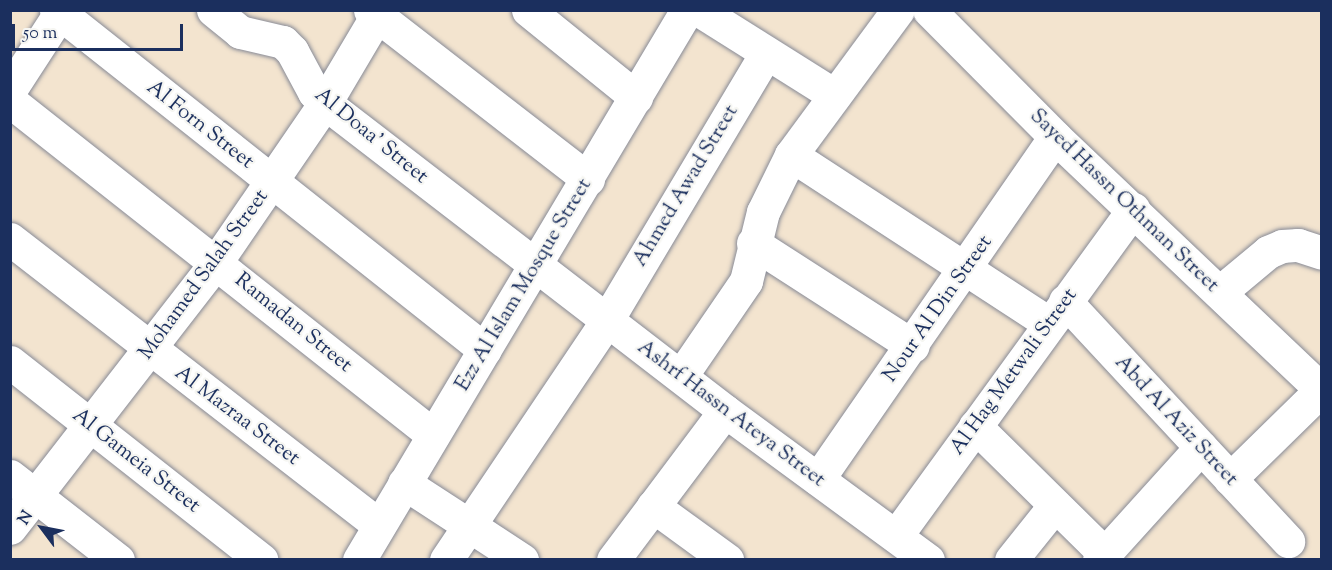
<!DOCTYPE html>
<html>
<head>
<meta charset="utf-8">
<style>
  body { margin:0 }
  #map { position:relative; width:1332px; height:570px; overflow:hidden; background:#f3e4cf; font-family:"Sorts Mill Goudy",serif }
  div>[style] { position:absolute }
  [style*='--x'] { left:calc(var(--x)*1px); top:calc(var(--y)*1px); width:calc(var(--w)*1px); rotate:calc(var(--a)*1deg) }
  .roads { filter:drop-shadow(0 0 2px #878a96) drop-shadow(0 0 2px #878a96) }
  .minor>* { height:33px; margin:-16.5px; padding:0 16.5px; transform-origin:16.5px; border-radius:16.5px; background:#fff }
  span { translate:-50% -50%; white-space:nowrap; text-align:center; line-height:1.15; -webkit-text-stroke:4.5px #f6f6f2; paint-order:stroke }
  .street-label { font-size:21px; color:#1b2f5e }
  .frame { position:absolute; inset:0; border:12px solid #1b2f5e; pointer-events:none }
  .north { position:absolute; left:12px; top:498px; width:60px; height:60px; -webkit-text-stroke:4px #f6f6f2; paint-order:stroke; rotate:302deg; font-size:16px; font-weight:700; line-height:24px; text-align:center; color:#1b2f5e }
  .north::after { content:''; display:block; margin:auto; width:21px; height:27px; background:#1b2f5e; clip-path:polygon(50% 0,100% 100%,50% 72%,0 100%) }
  .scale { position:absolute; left:12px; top:24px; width:171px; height:27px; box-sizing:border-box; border:3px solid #1b2f5e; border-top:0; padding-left:8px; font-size:18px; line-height:21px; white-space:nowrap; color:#1b2f5e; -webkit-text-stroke:4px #f6f6f2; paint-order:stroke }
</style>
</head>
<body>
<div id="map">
  <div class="roads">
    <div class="minor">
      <i style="--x:56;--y:10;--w:547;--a:38.4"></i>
      <i style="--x:213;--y:10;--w:35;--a:39"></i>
      <i style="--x:240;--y:32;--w:44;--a:13.1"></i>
      <i style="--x:283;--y:42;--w:13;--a:45"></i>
      <i style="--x:292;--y:51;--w:47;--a:61.8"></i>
      <i style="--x:314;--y:92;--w:16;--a:45"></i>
      <i style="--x:325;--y:103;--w:505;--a:37.6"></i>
      <i style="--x:725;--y:411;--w:252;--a:36.3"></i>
      <i style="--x:370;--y:10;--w:276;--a:37.8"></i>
      <i style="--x:528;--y:10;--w:139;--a:38.9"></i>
      <i style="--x:699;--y:10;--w:160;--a:32.2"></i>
      <i style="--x:929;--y:10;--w:179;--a:45.2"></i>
      <i style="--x:1055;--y:137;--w:366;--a:43.5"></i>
      <i style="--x:10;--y:90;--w:95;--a:-57"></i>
      <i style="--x:10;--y:101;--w:539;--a:38.29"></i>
      <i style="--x:791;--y:155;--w:308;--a:33.1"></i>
      <i style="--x:10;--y:239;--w:467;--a:37.8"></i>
      <i style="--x:753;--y:243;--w:190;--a:32.8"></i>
      <i style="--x:1220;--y:292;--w:62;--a:-39.8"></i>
      <i style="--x:1268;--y:252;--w:15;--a:-23"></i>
      <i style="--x:1282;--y:246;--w:16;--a:-4"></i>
      <i style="--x:1298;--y:245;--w:25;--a:18"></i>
      <i style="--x:1065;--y:301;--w:328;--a:47.1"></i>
      <i style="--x:10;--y:362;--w:320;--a:38.2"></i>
      <i style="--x:681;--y:376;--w:115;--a:-55.6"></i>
      <i style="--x:746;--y:281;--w:71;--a:-76.2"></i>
      <i style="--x:763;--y:212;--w:64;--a:-63.8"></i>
      <i style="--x:791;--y:155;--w:180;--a:-53.6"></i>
      <i style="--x:975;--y:426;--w:181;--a:44.6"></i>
      <i style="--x:10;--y:476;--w:137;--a:37.9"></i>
      <i style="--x:818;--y:479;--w:416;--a:-55.3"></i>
      <i style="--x:1230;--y:479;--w:129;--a:-44.4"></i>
      <i style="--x:404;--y:483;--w:141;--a:33.1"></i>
      <i style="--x:653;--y:506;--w:92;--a:36.1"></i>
      <i style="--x:10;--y:528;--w:336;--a:-52.2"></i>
      <i style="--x:216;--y:262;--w:193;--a:-55.6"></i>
      <i style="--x:325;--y:103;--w:108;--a:-59.4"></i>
      <i style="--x:896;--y:536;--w:404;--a:-54"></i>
      <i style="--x:359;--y:560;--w:640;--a:-59.19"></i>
      <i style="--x:446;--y:560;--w:289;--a:-56.1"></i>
      <i style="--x:607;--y:320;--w:311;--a:-59.2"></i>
      <i style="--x:613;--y:560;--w:186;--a:-53.1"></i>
      <i style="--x:1011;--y:560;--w:70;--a:-51.3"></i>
      <i style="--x:1099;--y:560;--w:152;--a:-47.9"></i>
    </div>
  </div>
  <div class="street-label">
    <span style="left:200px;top:125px;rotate:38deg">Al Forn Street</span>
    <span style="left:371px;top:136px;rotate:39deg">Al Doaa' Street</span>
    <span style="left:686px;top:186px;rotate:-59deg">Ahmed Awad Street</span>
    <span style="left:1124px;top:201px;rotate:44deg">Sayed Hassn Othman Street</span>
    <span style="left:204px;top:275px;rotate:-54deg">Mohamed Salah Street</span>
    <span style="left:524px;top:285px;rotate:-59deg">Ezz Al Islam Mosque Street</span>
    <span style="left:938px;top:309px;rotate:-55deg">Nour Al Din Street</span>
    <span style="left:293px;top:323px;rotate:39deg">Ramadan Street</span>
    <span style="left:1014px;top:372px;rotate:-54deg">Al Hag Metwali Street</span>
    <span style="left:731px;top:414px;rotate:37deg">Ashrf Hassn Ateya Street</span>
    <span style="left:237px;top:416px;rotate:37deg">Al Mazraa Street</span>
    <span style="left:1176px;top:421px;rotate:47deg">Abd Al Aziz Street</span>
    <span style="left:136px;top:461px;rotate:38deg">Al Gameia Street</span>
  </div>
  <div class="frame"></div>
  <div class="north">N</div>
  <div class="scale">50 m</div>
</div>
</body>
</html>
